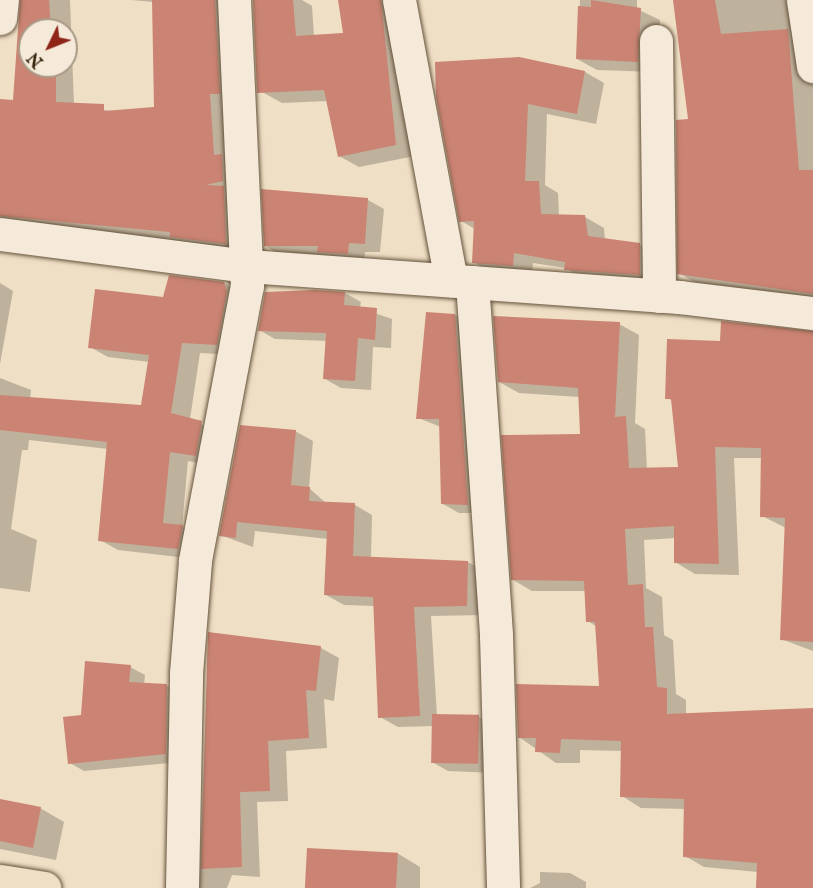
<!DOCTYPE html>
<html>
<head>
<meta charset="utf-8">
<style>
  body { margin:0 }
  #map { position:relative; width:813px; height:888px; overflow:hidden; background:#efdfc5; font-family:"IM FELL English",serif }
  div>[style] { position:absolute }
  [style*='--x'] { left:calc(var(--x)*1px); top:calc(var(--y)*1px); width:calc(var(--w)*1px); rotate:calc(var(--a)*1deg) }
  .shadow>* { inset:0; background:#0003 }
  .building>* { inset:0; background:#cb8373; transform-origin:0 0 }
  .roads { filter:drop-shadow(0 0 2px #64523b) drop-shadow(0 0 2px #64523b) }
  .minor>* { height:33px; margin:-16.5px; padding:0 16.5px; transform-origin:16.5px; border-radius:16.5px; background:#f5ead9 }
  .major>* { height:33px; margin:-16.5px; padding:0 16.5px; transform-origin:16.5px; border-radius:16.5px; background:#efdfc5 }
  span { translate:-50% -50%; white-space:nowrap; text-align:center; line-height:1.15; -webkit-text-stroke:4.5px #f5ead9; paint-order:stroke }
  .north { position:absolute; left:18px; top:18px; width:60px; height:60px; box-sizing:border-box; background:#f5ead9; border:2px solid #a99a87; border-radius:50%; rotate:227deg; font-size:16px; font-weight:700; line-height:24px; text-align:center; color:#36230d }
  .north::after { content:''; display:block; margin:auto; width:21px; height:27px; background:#8f2418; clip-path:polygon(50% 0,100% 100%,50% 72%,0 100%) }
</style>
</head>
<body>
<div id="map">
  <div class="shadow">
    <i style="clip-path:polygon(evenodd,22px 0,70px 0,74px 104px,115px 112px,156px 109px,153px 2px,131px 0,224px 0,245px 255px,0 226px,0 101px,14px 101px,22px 0,30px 30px,66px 30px,66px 66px,30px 66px,30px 30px)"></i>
    <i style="clip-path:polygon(254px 0,302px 0,312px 6px,314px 36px,344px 35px,340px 0,402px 0,415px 156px,359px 167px,339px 156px,328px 101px,282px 103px,262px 92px)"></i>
    <i style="clip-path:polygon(580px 0,637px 0,637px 9px,660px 20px,657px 72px,597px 70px,577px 59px)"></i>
    <i style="clip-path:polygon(674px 0,796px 0,813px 75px,813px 302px,699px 285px,679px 273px,689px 120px)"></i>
    <i style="clip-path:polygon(519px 59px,585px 72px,604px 83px,596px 124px,547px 114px,545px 185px,558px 193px,559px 216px,585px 217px,604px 228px,605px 240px,639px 244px,658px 255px,659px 285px,585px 280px,566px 268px,533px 263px,532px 276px,493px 274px,474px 262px,475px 229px,461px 221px)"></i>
    <i style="clip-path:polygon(368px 200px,384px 209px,380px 252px,365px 252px,364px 263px,281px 255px,265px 246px)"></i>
    <i style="clip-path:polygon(0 283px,13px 291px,0 364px)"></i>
    <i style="clip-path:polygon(224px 283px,242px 294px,235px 355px,200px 353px,190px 419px,220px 433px,214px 466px,188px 461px,182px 526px,200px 537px,196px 559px,118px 550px,100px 540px,108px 449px,29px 440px,28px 450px,22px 450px,11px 529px,37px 540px,30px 592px,0 588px,0 378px,31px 390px,30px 399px,142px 406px,149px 362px,108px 357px,90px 347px,164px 299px)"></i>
    <i style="clip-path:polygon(345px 293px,361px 302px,360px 308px,392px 319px,391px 348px,373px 347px,371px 390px,341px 388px,325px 379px,327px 341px,275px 339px,259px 330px)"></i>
    <i style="clip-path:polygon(455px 315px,471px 324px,484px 513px,459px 513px,443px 504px,441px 427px,418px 418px)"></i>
    <i style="clip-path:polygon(619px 324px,639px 335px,635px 423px,645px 429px,647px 469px,679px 468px,673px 401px,667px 398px,721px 343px,813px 331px,813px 651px,781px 639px,786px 528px,762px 516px,762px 458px,734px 458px,739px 575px,695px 574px,675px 562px,676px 538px,644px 540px,646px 588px,662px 597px,664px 635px,673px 640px,676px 694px,686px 700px,686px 715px,813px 709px,813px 888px,758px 888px,758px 872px,704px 867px,685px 856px,685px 809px,641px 808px,622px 796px,622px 751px,580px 750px,580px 763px,556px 763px,519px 737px,601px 688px,597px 627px,588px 621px,586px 591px,532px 591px,513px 580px,581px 435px,580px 397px,519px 393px,499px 382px)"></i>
    <i style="clip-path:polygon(295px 431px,313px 441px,309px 488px,327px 504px,355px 505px,372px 515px,371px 558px,468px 562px,486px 572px,484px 615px,431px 616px,437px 716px,479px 717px,495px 726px,496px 773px,448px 771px,432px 762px,433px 726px,398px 727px,380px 717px,374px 606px,344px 605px,326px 595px,328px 539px,255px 531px,253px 547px,220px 535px)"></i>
    <i style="clip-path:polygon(209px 634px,321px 648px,339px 658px,334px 701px,324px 699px,327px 748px,286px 751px,288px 801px,257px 802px,260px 877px,232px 875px,227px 888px,199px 888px)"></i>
    <i style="clip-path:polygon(130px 667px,145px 675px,144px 684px,167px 686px,181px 694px,180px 762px,84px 771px,70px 763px,82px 717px)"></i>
    <i style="clip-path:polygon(0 801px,40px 808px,64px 822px,56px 860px,0 849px)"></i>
    <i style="clip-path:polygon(397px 853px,420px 867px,420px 888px,307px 888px)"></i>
    <i style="clip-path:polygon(540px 872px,570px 873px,586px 882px,586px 888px,530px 888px,540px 883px)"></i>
  </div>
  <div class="building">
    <i style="clip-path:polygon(20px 0,49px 0,51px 30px,30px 30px,30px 66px,56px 66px,56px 102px,104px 104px,104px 111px,154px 107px,152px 0,215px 0,220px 94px,210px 94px,214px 155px,222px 154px,223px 181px,206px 185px,224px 186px,226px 244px,170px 237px,170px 232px,0 216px,0 99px,13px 100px)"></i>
    <i style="clip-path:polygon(253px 0,293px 0,296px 36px,343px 33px,338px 0,381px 0,396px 145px,338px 157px,324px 90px,257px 93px)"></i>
    <i style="clip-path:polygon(591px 0,641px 8px,638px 62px,576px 59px,578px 6px,591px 7px)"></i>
    <i style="clip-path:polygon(673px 0,715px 0,721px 34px,788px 29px,799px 170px,813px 170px,813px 294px,677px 274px,676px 120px,688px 119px)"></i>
    <i style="clip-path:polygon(519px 57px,585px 71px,577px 114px,528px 104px,525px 181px,539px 181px,541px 214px,585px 215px,588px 236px,640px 243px,640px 275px,564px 270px,565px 262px,514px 253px,513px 266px,472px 263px,474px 221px,459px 222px,436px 97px,435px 62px)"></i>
    <i style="clip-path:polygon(261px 189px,368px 198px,365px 244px,349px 243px,348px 254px,317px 252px,318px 246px,264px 246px)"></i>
    <i style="clip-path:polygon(169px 275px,224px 282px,227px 291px,217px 345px,182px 343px,171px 413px,202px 421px,196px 456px,170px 452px,163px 523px,183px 525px,178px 549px,98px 541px,107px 442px,0 430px,0 395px,141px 405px,149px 355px,88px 348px,95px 289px,163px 297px)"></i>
    <i style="clip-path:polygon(315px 290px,345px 292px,344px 305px,377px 308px,375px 340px,358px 338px,355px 381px,323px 379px,326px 333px,258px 331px,265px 292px)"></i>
    <i style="clip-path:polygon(426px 312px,455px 314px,468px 505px,441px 504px,439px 419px,416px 419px)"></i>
    <i style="clip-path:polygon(493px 316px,620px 322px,615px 417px,626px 416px,629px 468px,678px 467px,671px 399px,665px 399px,667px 339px,720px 341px,721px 321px,813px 331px,813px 642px,780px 640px,785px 518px,760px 517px,761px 448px,715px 447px,719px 564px,674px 563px,674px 526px,625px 529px,628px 585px,643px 584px,645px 627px,653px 627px,657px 687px,667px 688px,667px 714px,813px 708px,813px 888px,756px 888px,757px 863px,683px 857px,684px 799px,620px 797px,621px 741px,561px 739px,560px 753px,535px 752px,536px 738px,518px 738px,516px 684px,599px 686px,595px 622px,586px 622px,584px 581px,511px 580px,501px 435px,580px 434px,578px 388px,498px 382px)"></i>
    <i style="clip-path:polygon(240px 425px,296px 430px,291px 485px,310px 487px,309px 501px,355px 503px,353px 556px,468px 561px,467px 606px,414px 607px,420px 716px,378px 718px,373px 597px,324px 595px,327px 531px,237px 522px,236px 538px,219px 536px)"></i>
    <i style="clip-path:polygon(208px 632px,321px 646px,316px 691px,306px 690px,309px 738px,268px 741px,270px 791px,240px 792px,242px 867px,201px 869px)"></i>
    <i style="clip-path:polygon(85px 661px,131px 665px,129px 682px,167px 684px,166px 754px,68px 764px,63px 717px,81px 715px)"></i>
    <i style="left:432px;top:714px;width:47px;height:49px;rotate:1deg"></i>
    <i style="clip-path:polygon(0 799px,41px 807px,33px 848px,0 841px)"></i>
    <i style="left:307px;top:848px;width:91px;height:40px;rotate:3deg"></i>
  </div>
  <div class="roads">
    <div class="minor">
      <i style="--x:399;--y:0;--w:285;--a:79.5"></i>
      <i style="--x:803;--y:0;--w:67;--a:81.4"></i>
      <i style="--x:0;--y:18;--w:18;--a:-84"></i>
      <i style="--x:656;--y:41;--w:255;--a:89.3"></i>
      <i style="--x:0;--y:234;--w:249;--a:7.4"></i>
      <i style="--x:247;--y:266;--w:434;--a:4.1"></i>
      <i style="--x:680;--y:297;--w:134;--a:6.9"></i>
      <i style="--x:472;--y:282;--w:354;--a:86.1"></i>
      <i style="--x:496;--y:635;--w:253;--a:88.4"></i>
      <i style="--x:182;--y:888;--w:215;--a:-88.9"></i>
      <i style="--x:186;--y:673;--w:113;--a:-85.4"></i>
      <i style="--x:195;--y:560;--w:279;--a:-79.3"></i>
      <i style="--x:247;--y:286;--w:286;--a:-92.6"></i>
    </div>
    <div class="major">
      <i style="--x:0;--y:881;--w:45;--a:9"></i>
    </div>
  </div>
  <div class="north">N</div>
</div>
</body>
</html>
